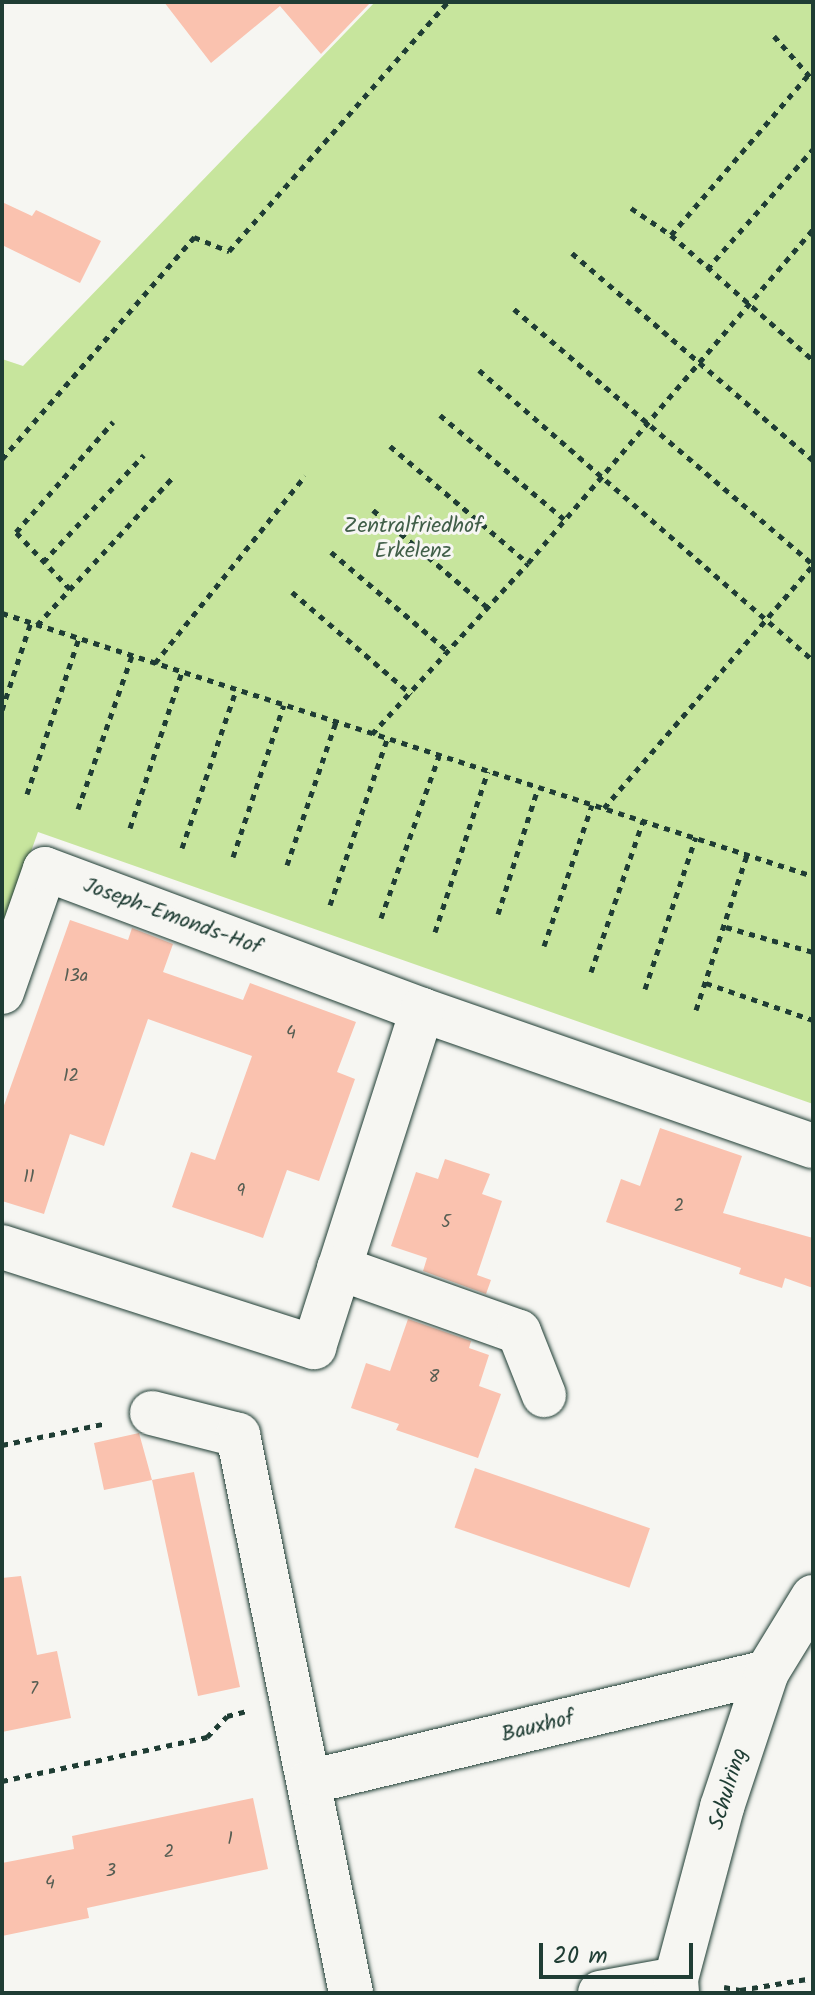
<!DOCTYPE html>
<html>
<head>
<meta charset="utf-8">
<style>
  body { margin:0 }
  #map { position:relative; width:815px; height:1995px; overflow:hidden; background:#f6f6f2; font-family:Kalam,sans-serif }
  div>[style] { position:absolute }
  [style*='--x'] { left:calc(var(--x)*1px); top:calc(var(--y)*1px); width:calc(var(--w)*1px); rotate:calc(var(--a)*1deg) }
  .green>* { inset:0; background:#c7e59d }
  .building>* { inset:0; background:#fac2af; transform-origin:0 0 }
  .path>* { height:5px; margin-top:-2.5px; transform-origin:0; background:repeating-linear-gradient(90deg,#1f3d34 0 6px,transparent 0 12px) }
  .roads { filter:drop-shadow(0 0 2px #1f3d34) drop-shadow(0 0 2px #1f3d34) }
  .street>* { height:44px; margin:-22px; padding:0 22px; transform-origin:22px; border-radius:22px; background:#f6f6f2 }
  span { translate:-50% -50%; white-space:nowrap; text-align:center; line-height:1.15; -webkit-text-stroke:6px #f6f6f2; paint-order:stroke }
  .number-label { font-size:18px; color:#565e53 }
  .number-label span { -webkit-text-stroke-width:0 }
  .park-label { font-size:22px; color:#415f49 }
  .street-label { font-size:22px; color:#1f3d34 }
  .frame { position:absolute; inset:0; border:4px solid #1f3d34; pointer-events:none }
  .scale { position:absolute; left:539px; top:1943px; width:154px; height:36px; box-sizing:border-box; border:4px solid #1f3d34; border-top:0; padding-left:10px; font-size:24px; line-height:28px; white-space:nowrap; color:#1f3d34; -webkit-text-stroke:6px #f6f6f2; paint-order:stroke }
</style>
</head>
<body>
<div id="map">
  <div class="green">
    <i style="clip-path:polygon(375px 2px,813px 2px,813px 1104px,38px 832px,2px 932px,2px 359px,23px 366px)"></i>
  </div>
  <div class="building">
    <i style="clip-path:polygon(164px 2px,371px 2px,321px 54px,280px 6px,211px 63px)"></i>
    <i style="clip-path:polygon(2px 202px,32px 216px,36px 210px,101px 241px,80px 283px,2px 245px)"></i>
    <i style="clip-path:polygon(70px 920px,128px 940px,132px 928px,173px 944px,163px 972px,243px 1000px,250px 983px,356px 1022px,337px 1072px,355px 1079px,319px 1181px,287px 1170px,263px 1238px,172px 1207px,191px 1152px,215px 1160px,252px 1056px,148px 1019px,104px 1146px,70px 1134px,44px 1214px,2px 1201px,2px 1111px)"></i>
    <i style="clip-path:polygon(660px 1128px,742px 1156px,723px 1213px,813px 1238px,813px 1288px,785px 1278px,782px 1288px,739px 1274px,741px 1268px,606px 1222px,621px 1179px,640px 1186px)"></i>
    <i style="clip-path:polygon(445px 1159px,490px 1174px,482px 1194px,502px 1201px,477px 1275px,491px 1280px,486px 1294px,423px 1271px,427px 1258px,391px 1246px,416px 1172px,438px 1179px)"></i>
    <i style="clip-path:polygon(408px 1319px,471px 1341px,469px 1348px,489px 1355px,479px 1386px,501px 1394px,478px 1458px,396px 1430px,399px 1424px,351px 1408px,366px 1363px,390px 1371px)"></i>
    <i style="clip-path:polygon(139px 1433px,152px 1480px,194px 1472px,240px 1687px,198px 1696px,152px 1480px,104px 1490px,94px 1443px)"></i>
    <i style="left:475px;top:1468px;width:185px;height:63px;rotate:19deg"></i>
    <i style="clip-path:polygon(21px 1576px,37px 1655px,57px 1651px,71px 1718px,2px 1732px,2px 1578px)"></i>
    <i style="clip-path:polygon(253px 1798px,268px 1869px,87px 1908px,89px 1918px,2px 1936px,2px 1863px,74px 1849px,72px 1836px)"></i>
  </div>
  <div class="path">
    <i style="--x:774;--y:36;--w:59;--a:48.4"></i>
    <i style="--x:631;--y:208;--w:48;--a:34"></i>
    <i style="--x:671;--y:235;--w:189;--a:41.4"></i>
    <i style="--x:671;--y:235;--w:211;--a:-49.4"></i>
    <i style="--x:572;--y:253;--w:318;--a:40.7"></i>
    <i style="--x:707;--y:269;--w:160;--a:-48.5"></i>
    <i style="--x:514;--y:309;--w:393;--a:40.5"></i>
    <i style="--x:479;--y:370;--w:442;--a:41"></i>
    <i style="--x:440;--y:415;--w:162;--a:40"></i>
    <i style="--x:390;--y:446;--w:181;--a:40.3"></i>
    <i style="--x:2;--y:459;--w:294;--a:-49.1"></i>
    <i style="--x:194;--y:237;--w:38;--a:22"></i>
    <i style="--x:229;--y:251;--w:332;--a:-48.7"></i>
    <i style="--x:373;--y:510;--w:150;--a:40.4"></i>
    <i style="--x:331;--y:552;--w:155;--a:40.3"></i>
    <i style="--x:43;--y:562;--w:147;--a:-46.7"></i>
    <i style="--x:70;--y:589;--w:79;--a:-133.5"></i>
    <i style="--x:16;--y:532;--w:147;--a:-48.6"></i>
    <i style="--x:292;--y:592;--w:157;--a:40.6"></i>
    <i style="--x:2;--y:613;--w:853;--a:17.97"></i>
    <i style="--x:37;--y:625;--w:201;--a:-47.4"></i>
    <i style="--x:155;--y:663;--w:240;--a:-51.3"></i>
    <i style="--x:2;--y:710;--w:93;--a:-71.8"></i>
    <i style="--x:372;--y:734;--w:231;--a:-47.6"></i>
    <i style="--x:528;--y:563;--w:439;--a:-49.5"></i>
    <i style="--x:27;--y:794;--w:164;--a:-71.6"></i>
    <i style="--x:604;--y:808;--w:321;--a:-49.3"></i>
    <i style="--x:78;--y:809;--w:162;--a:-70.6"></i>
    <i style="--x:130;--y:828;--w:164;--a:-71.6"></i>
    <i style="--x:182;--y:848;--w:167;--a:-71.1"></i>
    <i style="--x:233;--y:857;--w:160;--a:-71.5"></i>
    <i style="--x:287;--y:865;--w:151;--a:-71.1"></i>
    <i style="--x:330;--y:905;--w:176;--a:-71"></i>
    <i style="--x:498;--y:914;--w:132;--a:-72.4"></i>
    <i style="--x:381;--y:918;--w:172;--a:-70.3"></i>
    <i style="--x:726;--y:927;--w:91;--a:16"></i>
    <i style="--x:435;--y:932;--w:169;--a:-71.8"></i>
    <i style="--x:544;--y:946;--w:149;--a:-71.2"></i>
    <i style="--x:591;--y:972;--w:160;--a:-71"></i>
    <i style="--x:706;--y:983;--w:113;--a:19.1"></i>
    <i style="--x:645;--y:989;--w:160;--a:-71.5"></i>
    <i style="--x:696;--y:1010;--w:163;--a:-71.8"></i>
    <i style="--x:2;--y:1445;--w:107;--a:-11.8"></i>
    <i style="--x:2;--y:1781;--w:210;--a:-12.1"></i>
    <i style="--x:207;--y:1737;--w:29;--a:-46"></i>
    <i style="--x:227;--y:1716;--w:21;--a:-14"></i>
    <i style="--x:724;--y:1987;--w:16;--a:11"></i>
    <i style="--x:740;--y:1990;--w:74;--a:-9.3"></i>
  </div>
  <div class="roads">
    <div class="street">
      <i style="--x:2;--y:992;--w:130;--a:-70.7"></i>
      <i style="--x:45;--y:869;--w:403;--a:20.5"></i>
      <i style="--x:422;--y:1010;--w:414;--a:19.2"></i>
      <i style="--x:2;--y:1247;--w:328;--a:17.8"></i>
      <i style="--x:314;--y:1347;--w:354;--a:-72.2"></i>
      <i style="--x:339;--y:1268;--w:191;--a:19.6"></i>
      <i style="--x:519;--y:1332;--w:68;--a:68.4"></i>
      <i style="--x:152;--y:1413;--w:89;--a:14.3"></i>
      <i style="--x:238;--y:1435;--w:569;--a:78.55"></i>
      <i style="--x:309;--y:1782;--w:471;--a:-13.5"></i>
      <i style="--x:600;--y:1993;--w:77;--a:-10.4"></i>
      <i style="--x:677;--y:1993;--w:14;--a:-94"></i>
      <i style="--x:676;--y:1979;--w:178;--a:-75"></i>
      <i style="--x:722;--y:1807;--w:142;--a:-71.6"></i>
      <i style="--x:767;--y:1672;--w:88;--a:-58.5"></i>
    </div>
  </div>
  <div class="number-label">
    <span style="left:76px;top:977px">13a</span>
    <span style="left:291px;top:1034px">4</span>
    <span style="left:71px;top:1077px">12</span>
    <span style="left:29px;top:1178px">11</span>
    <span style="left:241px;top:1192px">9</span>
    <span style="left:679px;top:1207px">2</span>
    <span style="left:446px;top:1223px">5</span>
    <span style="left:434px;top:1378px">8</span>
    <span style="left:34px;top:1690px">7</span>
    <span style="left:230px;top:1840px">1</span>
    <span style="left:169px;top:1853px">2</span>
    <span style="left:111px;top:1872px">3</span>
    <span style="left:50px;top:1884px">4</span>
  </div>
  <div class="park-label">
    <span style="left:413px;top:539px">Zentralfriedhof<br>Erkelenz</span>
  </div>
  <div class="street-label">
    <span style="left:172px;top:917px;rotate:20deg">Joseph-Emonds-Hof</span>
    <span style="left:538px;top:1727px;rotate:-14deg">Bauxhof</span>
    <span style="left:729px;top:1789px;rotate:-73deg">Schulring</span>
  </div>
  <div class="frame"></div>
  <div class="scale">20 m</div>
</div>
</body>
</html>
